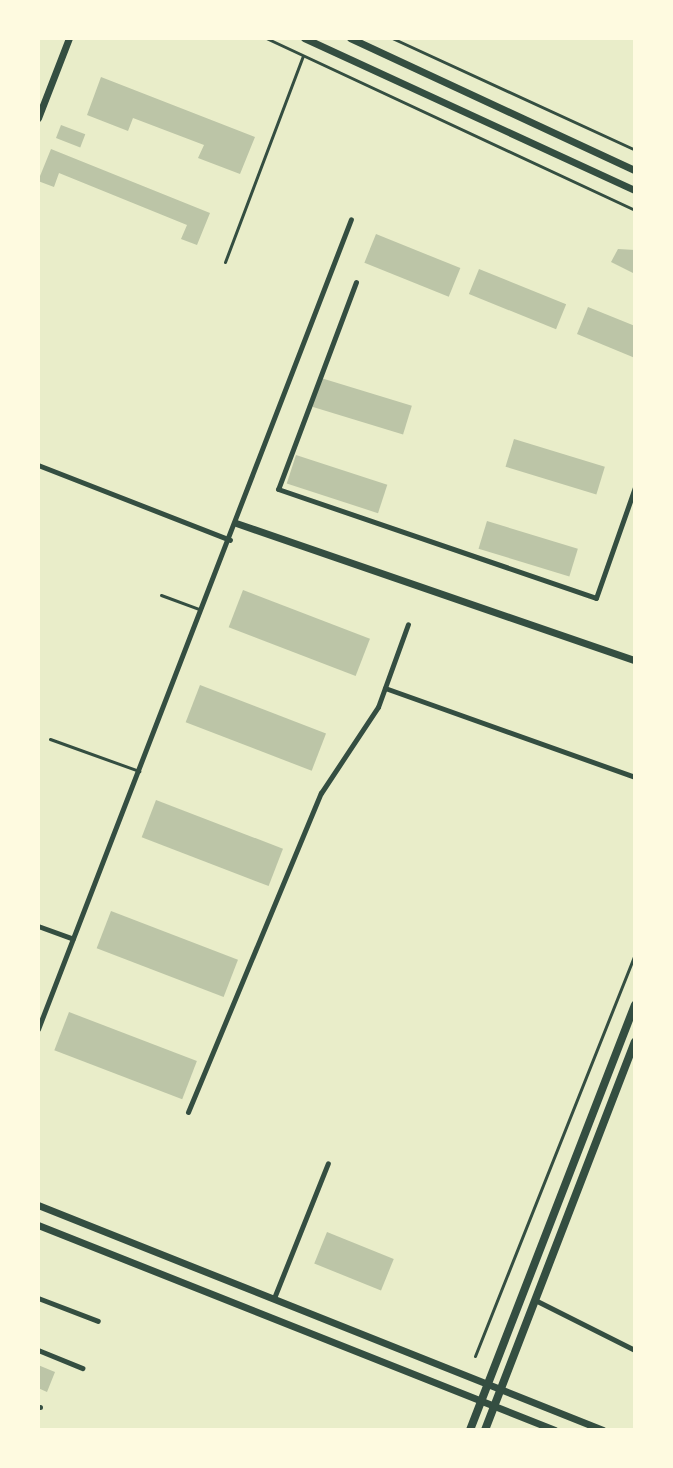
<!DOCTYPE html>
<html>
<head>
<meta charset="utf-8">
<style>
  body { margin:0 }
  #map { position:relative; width:673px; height:1468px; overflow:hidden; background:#e9edc9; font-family:Commissioner,sans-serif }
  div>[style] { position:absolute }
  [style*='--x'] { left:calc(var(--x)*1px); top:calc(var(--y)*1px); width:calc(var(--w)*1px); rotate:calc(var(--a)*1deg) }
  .building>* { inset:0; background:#bcc5a7; transform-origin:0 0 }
  .service>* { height:3px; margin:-1.5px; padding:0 1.5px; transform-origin:1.5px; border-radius:1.5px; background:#344e41 }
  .minor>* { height:5px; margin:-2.5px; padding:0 2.5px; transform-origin:2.5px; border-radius:2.5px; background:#344e41 }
  .tertiary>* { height:7px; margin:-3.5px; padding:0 3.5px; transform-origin:3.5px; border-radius:3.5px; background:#344e41 }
  .secondary>* { height:7px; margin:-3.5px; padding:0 3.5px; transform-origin:3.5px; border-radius:3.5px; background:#344e41 }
  .primary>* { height:8px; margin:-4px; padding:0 4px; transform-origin:4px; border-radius:4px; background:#344e41 }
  span { translate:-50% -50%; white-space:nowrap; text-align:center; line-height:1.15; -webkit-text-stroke:8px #fefae0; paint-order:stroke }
  .frame { position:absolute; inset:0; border:40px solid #fefae0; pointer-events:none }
</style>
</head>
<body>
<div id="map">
  <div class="building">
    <i style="clip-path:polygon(101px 77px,255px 137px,240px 174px,198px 158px,204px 145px,133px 118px,128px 131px,87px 115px)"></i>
    <i style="left:61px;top:125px;width:26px;height:14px;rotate:21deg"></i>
    <i style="clip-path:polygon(51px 149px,210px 213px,197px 245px,181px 239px,187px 225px,59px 173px,54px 187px,38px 181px)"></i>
    <i style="left:376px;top:234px;width:91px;height:31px;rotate:22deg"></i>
    <i style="clip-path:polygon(618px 249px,635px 250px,635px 274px,611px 262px)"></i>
    <i style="left:479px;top:269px;width:94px;height:27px;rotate:22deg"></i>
    <i style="clip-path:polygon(588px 307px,635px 326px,635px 358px,577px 334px)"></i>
    <i style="left:321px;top:378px;width:95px;height:30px;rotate:17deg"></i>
    <i style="left:514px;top:439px;width:95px;height:29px;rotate:17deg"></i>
    <i style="left:296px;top:455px;width:96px;height:30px;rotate:18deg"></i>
    <i style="left:487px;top:521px;width:95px;height:29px;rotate:17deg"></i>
    <i style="left:243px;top:590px;width:136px;height:40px;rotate:21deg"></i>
    <i style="left:200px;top:685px;width:135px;height:40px;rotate:21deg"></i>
    <i style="left:156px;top:800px;width:136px;height:40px;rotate:21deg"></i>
    <i style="left:111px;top:911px;width:136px;height:40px;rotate:21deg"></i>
    <i style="left:69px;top:1012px;width:137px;height:41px;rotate:21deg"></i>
    <i style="left:327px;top:1232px;width:72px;height:34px;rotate:22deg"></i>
    <i style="clip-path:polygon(38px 1365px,55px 1372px,47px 1392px,38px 1388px)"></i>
  </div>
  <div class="service">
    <i style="--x:266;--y:38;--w:407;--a:25"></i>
    <i style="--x:392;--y:38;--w:268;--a:24.7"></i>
    <i style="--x:225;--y:262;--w:220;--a:-69.3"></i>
    <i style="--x:161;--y:595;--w:40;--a:20.2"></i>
    <i style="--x:50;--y:739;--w:95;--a:19.8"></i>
    <i style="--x:475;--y:1356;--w:434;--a:-68.3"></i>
  </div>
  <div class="minor">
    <i style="--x:356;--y:282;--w:221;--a:110.6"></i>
    <i style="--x:278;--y:489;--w:336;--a:18.9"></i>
    <i style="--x:596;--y:598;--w:118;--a:-70.6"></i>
    <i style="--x:38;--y:465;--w:206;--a:21.3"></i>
    <i style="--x:385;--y:688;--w:265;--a:19.6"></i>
    <i style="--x:38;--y:926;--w:37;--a:20"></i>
    <i style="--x:38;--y:1029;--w:868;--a:-68.87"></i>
    <i style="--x:188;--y:1112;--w:346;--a:-67.4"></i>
    <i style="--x:321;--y:793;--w:103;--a:-56.5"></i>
    <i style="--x:378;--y:707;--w:88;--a:-70.1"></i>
    <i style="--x:38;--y:1298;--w:64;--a:21"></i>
    <i style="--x:274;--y:1298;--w:145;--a:-68.2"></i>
    <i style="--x:535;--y:1300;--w:112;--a:26.6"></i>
    <i style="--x:38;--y:1350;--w:48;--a:22.2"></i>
    <i style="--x:38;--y:1407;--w:2;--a:0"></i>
  </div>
  <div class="tertiary">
    <i style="--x:38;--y:118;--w:86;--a:-68.8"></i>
    <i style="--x:236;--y:523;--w:422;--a:19"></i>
  </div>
  <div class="secondary">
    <i style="--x:304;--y:38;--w:364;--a:24.7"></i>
    <i style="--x:350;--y:38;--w:314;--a:24.9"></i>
    <i style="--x:38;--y:1205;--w:608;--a:21.71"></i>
    <i style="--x:38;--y:1225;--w:556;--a:21.63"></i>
  </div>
  <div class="primary">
    <i style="--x:470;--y:1430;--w:456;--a:-68.8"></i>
    <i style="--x:485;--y:1430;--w:416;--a:-68.9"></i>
  </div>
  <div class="frame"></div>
</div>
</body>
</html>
